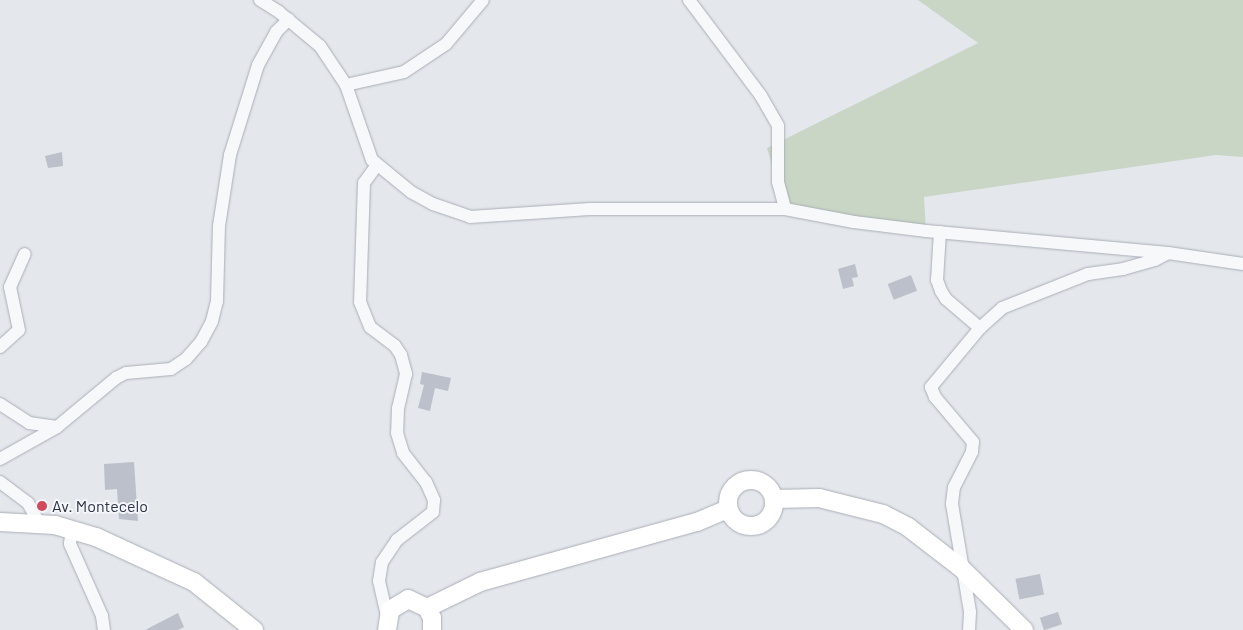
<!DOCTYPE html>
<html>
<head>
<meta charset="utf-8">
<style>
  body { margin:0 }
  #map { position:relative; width:1243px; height:630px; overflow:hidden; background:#e4e7ec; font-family:Barlow,sans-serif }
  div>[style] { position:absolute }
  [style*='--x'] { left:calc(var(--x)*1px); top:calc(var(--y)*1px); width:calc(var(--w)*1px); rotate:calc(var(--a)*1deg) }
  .green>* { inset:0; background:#c9d6c5 }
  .building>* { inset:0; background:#bbc0ca; transform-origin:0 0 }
  .roads { filter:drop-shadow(0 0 1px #a9aeb7) drop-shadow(0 0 1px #a9aeb7) }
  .street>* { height:12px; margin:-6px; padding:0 6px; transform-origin:6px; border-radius:6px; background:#f7f8fa }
  .secondary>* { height:18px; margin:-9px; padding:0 9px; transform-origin:9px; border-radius:9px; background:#fff }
  .secondary>.ring { margin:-9px; padding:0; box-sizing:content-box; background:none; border:18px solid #fff; border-radius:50% }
  .dots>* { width:14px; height:14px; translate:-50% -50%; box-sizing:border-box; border:2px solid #f4f6f9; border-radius:50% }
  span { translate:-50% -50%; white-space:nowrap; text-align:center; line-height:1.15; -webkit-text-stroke:4px #f4f6f9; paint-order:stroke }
  .poi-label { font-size:16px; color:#2b3445 }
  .left { translate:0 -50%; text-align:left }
</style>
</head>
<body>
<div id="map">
  <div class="green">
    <i style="clip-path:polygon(918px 0,1243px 0,1243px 157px,1216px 155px,924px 197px,926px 231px,785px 209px,767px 148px,978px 43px)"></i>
  </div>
  <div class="building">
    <i style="clip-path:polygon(62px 152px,63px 166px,48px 168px,45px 156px)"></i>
    <i style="clip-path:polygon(855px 264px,858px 277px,852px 278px,854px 286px,843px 289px,838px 269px)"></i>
    <i style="left:911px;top:275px;width:17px;height:25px;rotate:69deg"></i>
    <i style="clip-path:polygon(422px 372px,451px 378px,448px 391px,435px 388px,430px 411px,418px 408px,424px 385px,420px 384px)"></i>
    <i style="clip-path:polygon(134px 462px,138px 521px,119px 519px,117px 489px,105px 490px,104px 464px)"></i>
    <i style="left:1040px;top:574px;width:21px;height:25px;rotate:79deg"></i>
    <i style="left:1058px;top:612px;width:13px;height:19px;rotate:72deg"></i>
    <i style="clip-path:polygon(178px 613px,184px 627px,178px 630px,145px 630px)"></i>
  </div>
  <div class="roads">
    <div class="street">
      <i style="--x:260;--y:0;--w:22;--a:32"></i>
      <i style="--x:279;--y:12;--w:53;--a:39.7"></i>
      <i style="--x:320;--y:46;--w:47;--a:56.3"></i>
      <i style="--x:346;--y:85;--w:79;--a:70.9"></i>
      <i style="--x:372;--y:160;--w:50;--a:39.4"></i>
      <i style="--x:411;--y:192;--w:25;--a:29"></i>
      <i style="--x:433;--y:204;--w:39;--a:19"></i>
      <i style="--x:470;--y:217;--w:120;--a:-3.8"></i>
      <i style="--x:590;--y:209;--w:195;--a:0"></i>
      <i style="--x:785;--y:209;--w:70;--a:10.7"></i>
      <i style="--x:854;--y:222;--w:73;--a:7.1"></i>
      <i style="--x:926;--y:231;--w:243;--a:5.2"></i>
      <i style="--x:1168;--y:253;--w:76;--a:8.3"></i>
      <i style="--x:689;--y:0;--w:120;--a:53.1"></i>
      <i style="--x:761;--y:96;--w:34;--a:60"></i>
      <i style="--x:778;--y:126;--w:56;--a:90"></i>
      <i style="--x:778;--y:182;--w:28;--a:75"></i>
      <i style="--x:346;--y:85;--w:59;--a:-12.6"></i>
      <i style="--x:404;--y:72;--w:50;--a:-33.7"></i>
      <i style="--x:446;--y:44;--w:57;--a:-49.9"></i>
      <i style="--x:377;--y:165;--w:22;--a:126"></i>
      <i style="--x:364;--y:183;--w:119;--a:91.9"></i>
      <i style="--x:360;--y:302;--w:27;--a:68"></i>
      <i style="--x:370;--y:327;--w:31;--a:37"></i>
      <i style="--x:395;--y:346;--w:11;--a:56"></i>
      <i style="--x:401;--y:355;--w:20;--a:75"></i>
      <i style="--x:406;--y:374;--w:35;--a:103"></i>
      <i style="--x:398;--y:408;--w:25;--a:92"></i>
      <i style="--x:397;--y:433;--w:21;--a:73"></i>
      <i style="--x:403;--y:453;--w:37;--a:52"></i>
      <i style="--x:426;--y:482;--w:20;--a:66"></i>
      <i style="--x:434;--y:500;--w:12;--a:95"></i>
      <i style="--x:433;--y:512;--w:46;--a:142.1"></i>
      <i style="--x:397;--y:540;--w:27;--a:124"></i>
      <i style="--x:382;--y:562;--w:19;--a:99"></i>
      <i style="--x:379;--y:581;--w:37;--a:77"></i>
      <i style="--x:940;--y:232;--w:48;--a:93.6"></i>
      <i style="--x:937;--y:280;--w:12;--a:70"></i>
      <i style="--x:941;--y:291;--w:9;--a:58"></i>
      <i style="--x:946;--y:299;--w:45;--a:40.5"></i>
      <i style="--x:980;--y:328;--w:77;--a:129.7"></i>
      <i style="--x:931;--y:387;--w:11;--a:68"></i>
      <i style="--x:935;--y:397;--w:59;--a:49.8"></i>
      <i style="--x:973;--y:442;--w:10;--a:96"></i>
      <i style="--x:972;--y:452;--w:39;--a:117"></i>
      <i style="--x:954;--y:487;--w:17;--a:97"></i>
      <i style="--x:952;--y:504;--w:109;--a:80.5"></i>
      <i style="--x:970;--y:612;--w:18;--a:93"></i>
      <i style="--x:980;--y:328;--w:30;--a:-42"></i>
      <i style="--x:1002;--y:308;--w:92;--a:-21.6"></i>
      <i style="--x:1088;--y:274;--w:35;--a:-8"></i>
      <i style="--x:1123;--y:269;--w:33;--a:-16"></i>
      <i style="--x:1155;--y:260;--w:15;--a:-28"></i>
      <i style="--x:0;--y:347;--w:25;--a:-42"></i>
      <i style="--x:19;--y:330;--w:44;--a:-101.8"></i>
      <i style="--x:10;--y:287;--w:36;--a:-66"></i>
      <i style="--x:0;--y:404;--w:35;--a:33"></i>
      <i style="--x:29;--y:423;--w:28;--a:8"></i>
      <i style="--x:0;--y:459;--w:65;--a:-29.3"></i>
      <i style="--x:57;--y:427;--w:77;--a:-39.7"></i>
      <i style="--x:116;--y:378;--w:11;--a:-27"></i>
      <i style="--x:126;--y:373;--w:45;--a:-5.1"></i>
      <i style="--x:171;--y:369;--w:18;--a:-34"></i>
      <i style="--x:186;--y:359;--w:23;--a:-49"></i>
      <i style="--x:201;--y:342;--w:24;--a:-62"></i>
      <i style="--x:212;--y:321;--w:21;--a:-76"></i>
      <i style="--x:217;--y:301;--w:75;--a:-88.5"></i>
      <i style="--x:219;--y:226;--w:72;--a:-81.2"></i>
      <i style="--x:230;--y:155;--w:94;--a:-72.7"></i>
      <i style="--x:258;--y:65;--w:38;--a:-61"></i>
      <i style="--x:276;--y:32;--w:18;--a:-45"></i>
      <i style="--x:0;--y:482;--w:35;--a:37"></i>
      <i style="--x:28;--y:503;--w:23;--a:61"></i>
      <i style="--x:72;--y:529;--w:15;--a:98"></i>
      <i style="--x:70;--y:544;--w:79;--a:66"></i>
      <i style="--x:102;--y:616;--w:14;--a:82"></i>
    </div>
    <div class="secondary">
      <i class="ring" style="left:728px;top:480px;width:28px;height:28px"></i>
      <i style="--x:774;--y:499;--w:45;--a:-1.3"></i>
      <i style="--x:819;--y:498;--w:66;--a:14"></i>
      <i style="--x:883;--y:514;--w:28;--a:27"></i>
      <i style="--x:908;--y:527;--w:66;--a:37.6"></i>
      <i style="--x:960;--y:567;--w:90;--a:44.5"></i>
      <i style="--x:0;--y:522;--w:55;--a:3.1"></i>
      <i style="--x:55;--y:525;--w:43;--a:16.3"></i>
      <i style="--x:96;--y:537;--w:108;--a:24.7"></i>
      <i style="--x:194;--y:582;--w:77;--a:38.7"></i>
      <i style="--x:427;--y:608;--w:59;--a:-26.1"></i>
      <i style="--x:480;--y:582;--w:225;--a:-15.5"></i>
      <i style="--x:697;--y:522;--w:34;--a:-23"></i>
      <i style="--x:387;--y:630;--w:20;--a:-81"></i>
      <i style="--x:390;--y:610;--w:21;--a:-31"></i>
      <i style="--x:408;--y:599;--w:21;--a:25"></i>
      <i style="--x:427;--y:608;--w:11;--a:63"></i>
      <i style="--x:432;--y:618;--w:12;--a:90"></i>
    </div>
  </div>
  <div class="dots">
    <i style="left:42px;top:506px;background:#d1495b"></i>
  </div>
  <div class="poi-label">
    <span class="left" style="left:52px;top:506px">Av. Montecelo</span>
  </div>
</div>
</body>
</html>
